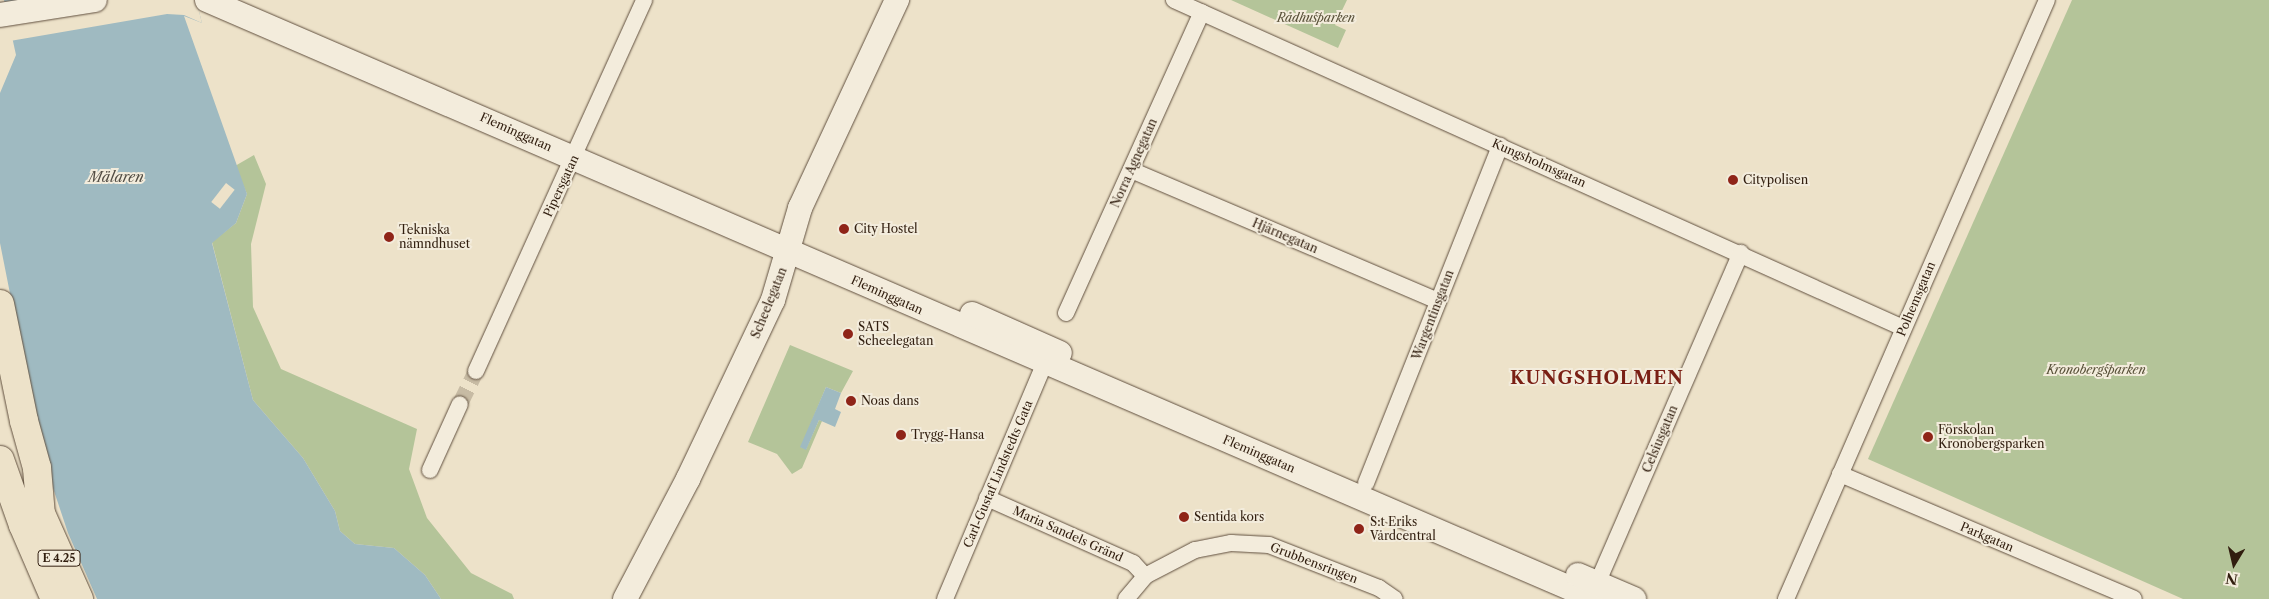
<!DOCTYPE html>
<html>
<head>
<meta charset="utf-8">
<style>
  body { margin:0 }
  #map { position:relative; width:2269px; height:599px; overflow:hidden; background:#ede2c9; font-family:"Libre Caslon Text",serif }
  div>[style] { position:absolute }
  [style*='--x'] { left:calc(var(--x)*1px); top:calc(var(--y)*1px); width:calc(var(--w)*1px); rotate:calc(var(--a)*1deg) }
  .green>* { inset:0; background:#b4c499 }
  .water>* { inset:0; background:#9fbac1 }
  .pier>* { inset:0; background:#ede2c9; transform-origin:0 0 }
  .street-tunnel>* { height:16px; margin-top:-8px; transform-origin:0; background:repeating-linear-gradient(90deg,#c7bba4 0 16px,transparent 0 24px) }
  .roads { filter:drop-shadow(0 0 1px #604f3e) drop-shadow(0 0 1px #604f3e) }
  .street>* { height:16px; margin:-8px; padding:0 8px; transform-origin:8px; border-radius:8px; background:#f3ecdc }
  .secondary>* { height:24px; margin:-12px; padding:0 12px; transform-origin:12px; border-radius:12px; background:#f3ecdc }
  .highway>* { height:28px; margin:-14px; padding:0 14px; transform-origin:14px; border-radius:14px; background:#ede2c9 }
  .dots>* { width:14px; height:14px; translate:-50% -50%; box-sizing:border-box; border:2px solid #f3ecdc; border-radius:50% }
  span { translate:-50% -50%; white-space:nowrap; text-align:center; line-height:1.15; -webkit-text-stroke:4px #f3ecdc; paint-order:stroke }
  .shield-label span { padding:1px 4px; background:#f3ecdc; border:1px solid; border-radius:4px; -webkit-text-stroke-width:0 }
  .shield-label { font-size:11px; color:#311e0f; font-weight:700 }
  .park-label { font-size:12px; color:#585038; font-style:italic }
  .street-label { font-size:12px; color:#311e0f }
  .poi-label { font-size:12px; color:#311e0f }
  .left { translate:0 -50%; text-align:left }
  .water-label { font-size:14px; color:#524d44; font-style:italic }
  .district-label { font-size:18px; color:#7a1f14; font-weight:700; letter-spacing:1px }
  .north { position:absolute; left:2209px; top:539px; width:50px; height:50px; -webkit-text-stroke:4px #f3ecdc; paint-order:stroke; rotate:189deg; font-size:14px; font-weight:700; line-height:20px; text-align:center; color:#311e0f }
  .north::after { content:''; display:block; margin:auto; width:18px; height:22px; background:#311e0f; clip-path:polygon(50% 0,100% 100%,50% 72%,0 100%) }
</style>
</head>
<body>
<div id="map">
  <div class="green">
    <i style="clip-path:polygon(1231px 0,1347px 0,1335px 25px,1346px 30px,1338px 48px)"></i>
    <i style="clip-path:polygon(2072px 0,2269px 0,2269px 599px,2183px 599px,1868px 459px)"></i>
    <i style="clip-path:polygon(254px 155px,266px 184px,251px 244px,253px 307px,281px 369px,417px 429px,409px 469px,427px 518px,471px 573px,512px 594px,514px 599px,441px 599px,425px 575px,394px 548px,355px 544px,340px 531px,335px 511px,303px 458px,253px 400px,212px 242px,236px 223px,247px 194px,235px 166px)"></i>
    <i style="clip-path:polygon(790px 345px,853px 371px,841px 393px,826px 387px,801px 447px,806px 449px,819px 420px,822px 421px,802px 468px,792px 474px,777px 454px,748px 442px)"></i>
  </div>
  <div class="water">
    <i style="clip-path:polygon(4px 0,196px 0,202px 23px,184px 16px,247px 194px,236px 223px,212px 243px,253px 400px,303px 458px,335px 511px,340px 531px,355px 544px,394px 548px,425px 575px,441px 599px,97px 599px,68px 533px,42px 455px,0 243px,0 93px,16px 55px)"></i>
    <i style="clip-path:polygon(826px 387px,841px 393px,835px 409px,841px 412px,835px 427px,819px 420px,806px 450px,800px 447px)"></i>
  </div>
  <div class="pier">
    <i style="clip-path:polygon(1px 0,5px 4px,31px 0,196px 0,202px 23px,184px 15px,167px 14px,10px 41px)"></i>
    <i style="left:226px;top:183px;width:11px;height:24px;rotate:38deg"></i>
  </div>
  <div class="street-tunnel">
    <i style="--x:460;--y:404;--w:37;--a:-64"></i>
  </div>
  <div class="roads">
    <div class="street">
      <i style="--x:1174;--y:0;--w:799;--a:24.22"></i>
      <i style="--x:1131;--y:170;--w:334;--a:23.1"></i>
      <i style="--x:1066;--y:313;--w:330;--a:-65.7"></i>
      <i style="--x:476;--y:371;--w:407;--a:-65.6"></i>
      <i style="--x:430;--y:470;--w:72;--a:-65.6"></i>
      <i style="--x:1840;--y:474;--w:319;--a:23"></i>
      <i style="--x:1366;--y:483;--w:363;--a:-68.3"></i>
      <i style="--x:987;--y:498;--w:160;--a:24"></i>
      <i style="--x:1133;--y:563;--w:18;--a:47"></i>
      <i style="--x:1593;--y:593;--w:371;--a:-66.5"></i>
      <i style="--x:945;--y:599;--w:267;--a:-67.1"></i>
      <i style="--x:1126;--y:599;--w:30;--a:-50"></i>
      <i style="--x:1145;--y:576;--w:56;--a:-27.5"></i>
      <i style="--x:1195;--y:550;--w:37;--a:-11"></i>
      <i style="--x:1231;--y:543;--w:38;--a:3"></i>
      <i style="--x:1269;--y:545;--w:118;--a:21.4"></i>
      <i style="--x:1379;--y:588;--w:19;--a:35"></i>
      <i style="--x:1786;--y:599;--w:653;--a:-66.46"></i>
    </div>
    <div class="secondary">
      <i style="--x:207;--y:0;--w:1512;--a:23.34"></i>
      <i style="--x:0;--y:15;--w:96;--a:-9"></i>
      <i style="--x:972;--y:314;--w:96;--a:23.9"></i>
      <i style="--x:1578;--y:575;--w:61;--a:23.2"></i>
      <i style="--x:625;--y:599;--w:136;--a:-62.3"></i>
      <i style="--x:688;--y:479;--w:198;--a:-64.6"></i>
      <i style="--x:773;--y:300;--w:96;--a:-73.6"></i>
      <i style="--x:800;--y:208;--w:230;--a:-65"></i>
    </div>
    <div class="highway">
      <i style="--x:0;--y:304;--w:119;--a:78.4"></i>
      <i style="--x:24;--y:421;--w:49;--a:74.5"></i>
      <i style="--x:37;--y:468;--w:48;--a:85.2"></i>
      <i style="--x:0;--y:460;--w:69;--a:70.5"></i>
      <i style="--x:23;--y:525;--w:81;--a:66.6"></i>
      <i style="--x:34;--y:498;--w:111;--a:66"></i>
    </div>
  </div>
  <div class="dots">
    <i style="left:1733px;top:180px;background:#8f2418"></i>
    <i style="left:844px;top:229px;background:#8f2418"></i>
    <i style="left:389px;top:237px;background:#8f2418"></i>
    <i style="left:848px;top:334px;background:#8f2418"></i>
    <i style="left:851px;top:401px;background:#8f2418"></i>
    <i style="left:901px;top:435px;background:#8f2418"></i>
    <i style="left:1928px;top:437px;background:#8f2418"></i>
    <i style="left:1184px;top:517px;background:#8f2418"></i>
    <i style="left:1359px;top:529px;background:#8f2418"></i>
  </div>
  <div class="shield-label">
    <span style="left:59px;top:558px">E 4.25</span>
  </div>
  <div class="park-label">
    <span style="left:1316px;top:18px">Rådhusparken</span>
    <span style="left:2096px;top:370px">Kronobergsparken</span>
  </div>
  <div class="street-label">
    <span style="left:516px;top:132px;rotate:24deg">Fleminggatan</span>
    <span style="left:1134px;top:163px;rotate:-66deg">Norra Agnegatan</span>
    <span style="left:1539px;top:163px;rotate:24deg">Kungsholmsgatan</span>
    <span style="left:561px;top:186px;rotate:-65deg">Pipersgatan</span>
    <span style="left:1285px;top:236px;rotate:23deg">Hjärnegatan</span>
    <span style="left:887px;top:295px;rotate:24deg">Fleminggatan</span>
    <span style="left:1916px;top:299px;rotate:-67deg">Polhemsgatan</span>
    <span style="left:769px;top:303px;rotate:-68deg">Scheelegatan</span>
    <span style="left:1433px;top:315px;rotate:-69deg">Wargentinsgatan</span>
    <span style="left:1660px;top:439px;rotate:-67deg">Celsiusgatan</span>
    <span style="left:1259px;top:454px;rotate:23deg">Fleminggatan</span>
    <span style="left:998px;top:474px;rotate:-67deg">Carl-Gustaf Lindstedts Gata</span>
    <span style="left:1068px;top:534px;rotate:24deg">Maria Sandels Gränd</span>
    <span style="left:1987px;top:537px;rotate:23deg">Parkgatan</span>
    <span style="left:1314px;top:563px;rotate:21deg">Grubbensringen</span>
  </div>
  <div class="poi-label">
    <span class="left" style="left:1743px;top:180px">Citypolisen</span>
    <span class="left" style="left:854px;top:229px">City Hostel</span>
    <span class="left" style="left:399px;top:237px">Tekniska<br>nämndhuset</span>
    <span class="left" style="left:858px;top:334px">SATS<br>Scheelegatan</span>
    <span class="left" style="left:861px;top:401px">Noas dans</span>
    <span class="left" style="left:1938px;top:437px">Förskolan<br>Kronobergsparken</span>
    <span class="left" style="left:911px;top:435px">Trygg-Hansa</span>
    <span class="left" style="left:1194px;top:517px">Sentida kors</span>
    <span class="left" style="left:1370px;top:529px">S:t Eriks<br>Vårdcentral</span>
  </div>
  <div class="water-label">
    <span style="left:116px;top:177px">Mälaren</span>
  </div>
  <div class="district-label">
    <span style="left:1597px;top:378px">KUNGSHOLMEN</span>
  </div>
  <div class="north">N</div>
</div>
</body>
</html>
